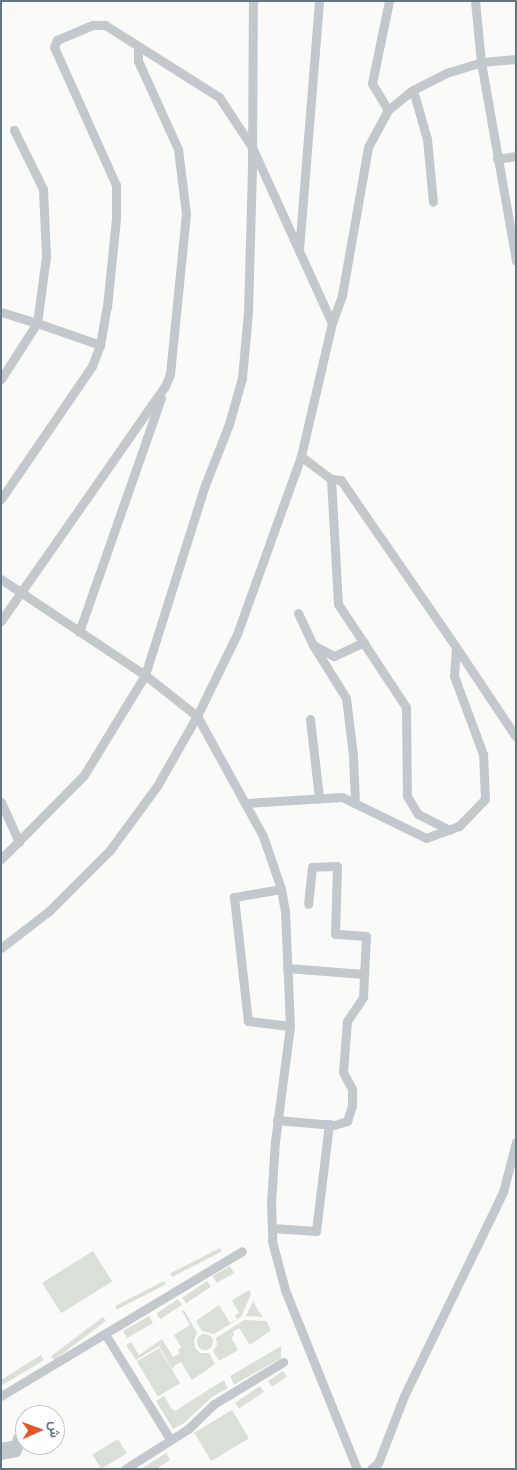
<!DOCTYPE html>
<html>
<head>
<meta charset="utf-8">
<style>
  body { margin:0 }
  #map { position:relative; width:517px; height:1470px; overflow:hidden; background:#fafaf8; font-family:"Source Sans 3",Vazirmatn,sans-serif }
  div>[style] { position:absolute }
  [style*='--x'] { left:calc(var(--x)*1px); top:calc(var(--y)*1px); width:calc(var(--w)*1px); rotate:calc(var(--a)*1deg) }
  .green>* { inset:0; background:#dadfd7; transform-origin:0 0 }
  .round { border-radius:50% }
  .street>* { height:9px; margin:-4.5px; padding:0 4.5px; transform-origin:4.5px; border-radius:4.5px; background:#c3c8cc }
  span { translate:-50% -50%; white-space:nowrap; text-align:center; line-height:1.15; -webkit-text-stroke:5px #fff; paint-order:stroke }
  .frame { position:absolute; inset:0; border:2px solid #657683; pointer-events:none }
  .north { position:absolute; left:15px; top:1405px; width:50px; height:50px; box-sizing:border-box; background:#fff; border:1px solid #c1c8cd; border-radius:50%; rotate:88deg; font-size:14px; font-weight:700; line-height:20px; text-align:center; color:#657683 }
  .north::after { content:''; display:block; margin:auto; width:18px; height:22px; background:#e4572e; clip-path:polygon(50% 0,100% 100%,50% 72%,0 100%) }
</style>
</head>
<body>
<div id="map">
  <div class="green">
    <i style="left:220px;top:1248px;width:4px;height:56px;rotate:63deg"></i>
    <i style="left:93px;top:1251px;width:36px;height:60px;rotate:58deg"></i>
    <i style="left:230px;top:1266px;width:8px;height:20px;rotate:60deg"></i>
    <i style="left:164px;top:1281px;width:4px;height:55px;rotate:63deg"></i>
    <i style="left:207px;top:1281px;width:7px;height:30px;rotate:56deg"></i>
    <i style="clip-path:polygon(249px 1290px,251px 1294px,241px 1317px,214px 1334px,202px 1331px,196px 1321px,219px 1305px,230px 1323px,237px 1319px,235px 1315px,239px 1313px,232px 1300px)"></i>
    <i style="left:178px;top:1299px;width:7px;height:26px;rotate:56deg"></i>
    <i style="clip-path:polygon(253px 1301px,258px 1310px,263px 1317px,246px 1316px)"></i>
    <i style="clip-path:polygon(184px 1310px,197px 1333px,194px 1340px,195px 1348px,200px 1353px,209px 1353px,215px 1364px,192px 1380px,181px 1362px,174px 1366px,173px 1370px,159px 1346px,136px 1360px,126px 1345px,131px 1342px,139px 1355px,162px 1339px,173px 1357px,180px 1353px,178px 1350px,181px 1347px,174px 1335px,190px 1325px,182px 1311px)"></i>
    <i style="left:149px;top:1316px;width:8px;height:30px;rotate:60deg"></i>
    <i style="left:103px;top:1317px;width:5px;height:65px;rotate:53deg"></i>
    <i style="clip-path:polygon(244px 1320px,266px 1321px,271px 1330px,250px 1345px,239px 1328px,233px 1332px,234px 1335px,231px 1337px,238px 1350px,219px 1361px,213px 1351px,217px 1345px,216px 1338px)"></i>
    <i class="round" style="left:197px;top:1334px;width:16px;height:16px"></i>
    <i style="clip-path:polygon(281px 1346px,281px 1358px,234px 1385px,230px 1376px)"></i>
    <i style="left:159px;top:1348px;width:41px;height:26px;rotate:59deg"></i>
    <i style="clip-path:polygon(41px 1355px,44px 1360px,1px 1386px,1px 1380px)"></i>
    <i style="left:283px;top:1371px;width:7px;height:18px;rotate:56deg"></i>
    <i style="clip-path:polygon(224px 1380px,228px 1388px,212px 1397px,184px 1423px,173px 1429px,156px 1401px,164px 1396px,172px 1409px,175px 1411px)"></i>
    <i style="left:260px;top:1386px;width:7px;height:30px;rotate:56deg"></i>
    <i style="left:232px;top:1410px;width:33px;height:44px;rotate:59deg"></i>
    <i style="left:118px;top:1439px;width:17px;height:30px;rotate:59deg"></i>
    <i style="clip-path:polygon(166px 1453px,170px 1460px,156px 1469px,141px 1469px)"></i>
  </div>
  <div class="street">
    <i style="--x:475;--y:1;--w:61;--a:84.4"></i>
    <i style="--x:481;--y:62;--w:202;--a:80"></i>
    <i style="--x:413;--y:90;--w:51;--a:74.1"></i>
    <i style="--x:427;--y:139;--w:63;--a:84.6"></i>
    <i style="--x:388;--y:110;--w:31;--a:-121"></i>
    <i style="--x:372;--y:83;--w:84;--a:-78.3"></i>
    <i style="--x:497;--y:159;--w:19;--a:-9"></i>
    <i style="--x:299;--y:250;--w:250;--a:-85.4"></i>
    <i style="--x:1;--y:312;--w:38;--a:17"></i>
    <i style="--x:37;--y:323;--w:68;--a:-82.3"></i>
    <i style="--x:46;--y:256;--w:67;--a:-92.6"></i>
    <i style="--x:43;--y:189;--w:66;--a:-116.2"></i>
    <i style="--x:1;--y:379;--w:67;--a:-57.3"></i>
    <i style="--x:37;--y:323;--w:67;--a:19.2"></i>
    <i style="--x:331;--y:479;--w:125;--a:86.8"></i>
    <i style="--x:338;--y:604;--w:123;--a:56.6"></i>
    <i style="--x:406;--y:707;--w:89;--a:89.4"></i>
    <i style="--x:407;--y:796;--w:21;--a:59"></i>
    <i style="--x:418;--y:814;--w:35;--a:27"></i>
    <i style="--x:1;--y:499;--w:161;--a:-55.6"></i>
    <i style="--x:92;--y:366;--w:22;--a:-69"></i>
    <i style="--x:100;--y:345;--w:39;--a:-80"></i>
    <i style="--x:107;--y:307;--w:89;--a:-84.2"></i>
    <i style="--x:116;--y:218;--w:33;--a:-90"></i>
    <i style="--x:116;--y:185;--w:151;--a:-114.2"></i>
    <i style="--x:54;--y:47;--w:8;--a:-67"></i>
    <i style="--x:57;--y:40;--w:39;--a:-23"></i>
    <i style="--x:93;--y:25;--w:12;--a:0"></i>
    <i style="--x:105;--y:25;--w:135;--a:32.3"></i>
    <i style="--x:219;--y:97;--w:60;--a:56.6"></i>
    <i style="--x:252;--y:147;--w:193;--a:65.6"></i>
    <i style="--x:1;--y:579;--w:173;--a:33.7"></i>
    <i style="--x:145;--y:675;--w:66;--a:38.3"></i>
    <i style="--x:197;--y:716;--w:91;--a:-64"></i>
    <i style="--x:237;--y:634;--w:189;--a:-70.2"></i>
    <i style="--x:301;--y:456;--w:137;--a:-76.9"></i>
    <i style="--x:332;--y:323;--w:30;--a:-70"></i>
    <i style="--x:342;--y:295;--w:150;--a:-80"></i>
    <i style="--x:368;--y:147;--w:42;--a:-61.6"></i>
    <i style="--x:388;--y:110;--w:32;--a:-39"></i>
    <i style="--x:413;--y:90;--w:37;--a:-27"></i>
    <i style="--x:446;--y:73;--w:37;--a:-17"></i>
    <i style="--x:481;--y:62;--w:35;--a:-5"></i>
    <i style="--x:298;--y:613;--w:35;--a:65"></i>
    <i style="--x:313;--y:645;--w:62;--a:58.1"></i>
    <i style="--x:346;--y:698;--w:57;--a:83"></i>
    <i style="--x:353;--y:755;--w:48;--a:87.6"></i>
    <i style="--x:1;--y:621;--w:287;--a:-55.1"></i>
    <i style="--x:165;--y:386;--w:13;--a:-67"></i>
    <i style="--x:170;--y:374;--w:161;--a:-84.3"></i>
    <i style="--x:186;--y:214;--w:65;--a:-97"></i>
    <i style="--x:178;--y:149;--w:97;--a:-114.4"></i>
    <i style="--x:138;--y:61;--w:14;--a:-90"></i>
    <i style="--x:79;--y:632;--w:248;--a:-70.7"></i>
    <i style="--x:313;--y:645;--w:24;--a:28"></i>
    <i style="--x:334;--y:656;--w:33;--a:-25"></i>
    <i style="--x:456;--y:647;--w:108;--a:56.3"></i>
    <i style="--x:310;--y:719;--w:80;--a:83.5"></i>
    <i style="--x:1;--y:802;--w:44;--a:65.8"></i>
    <i style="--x:247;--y:803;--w:95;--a:-3.6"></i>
    <i style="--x:342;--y:797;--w:93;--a:26"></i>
    <i style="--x:426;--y:838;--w:35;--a:-20"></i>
    <i style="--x:459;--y:826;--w:37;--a:-46"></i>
    <i style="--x:485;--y:799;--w:45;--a:-92.5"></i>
    <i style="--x:483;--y:754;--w:83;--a:-110.4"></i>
    <i style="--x:454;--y:676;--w:29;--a:-86"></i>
    <i style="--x:456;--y:647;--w:203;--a:-124.6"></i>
    <i style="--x:341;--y:480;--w:10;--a:-174"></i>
    <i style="--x:331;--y:479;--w:38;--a:-143"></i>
    <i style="--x:1;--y:859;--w:118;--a:-45.3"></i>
    <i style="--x:84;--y:775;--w:117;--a:-58.6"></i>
    <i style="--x:145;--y:675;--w:199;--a:-72.5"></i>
    <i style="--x:205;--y:485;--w:66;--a:-68.5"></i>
    <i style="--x:229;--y:424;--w:48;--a:-74.2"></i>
    <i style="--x:242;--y:378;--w:66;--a:-84.8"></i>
    <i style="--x:248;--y:312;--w:143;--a:-88.4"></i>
    <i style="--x:252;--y:169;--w:168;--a:-89.7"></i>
    <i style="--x:281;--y:889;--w:48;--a:170.3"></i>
    <i style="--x:234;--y:897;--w:125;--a:83.6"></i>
    <i style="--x:248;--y:1021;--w:42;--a:6.8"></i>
    <i style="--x:1;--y:948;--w:61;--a:-37.6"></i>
    <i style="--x:49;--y:911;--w:86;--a:-45"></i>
    <i style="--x:110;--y:850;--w:79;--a:-53.7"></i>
    <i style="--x:157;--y:786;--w:81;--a:-60.3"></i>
    <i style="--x:197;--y:716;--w:137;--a:61.2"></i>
    <i style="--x:263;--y:836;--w:56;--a:71.2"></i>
    <i style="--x:281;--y:889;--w:22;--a:80"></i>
    <i style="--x:285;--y:911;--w:115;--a:87.5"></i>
    <i style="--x:290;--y:1026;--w:116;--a:97.4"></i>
    <i style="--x:275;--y:1141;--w:62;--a:93.7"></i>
    <i style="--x:271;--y:1203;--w:38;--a:88"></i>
    <i style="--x:272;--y:1241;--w:51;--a:75.1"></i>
    <i style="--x:285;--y:1290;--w:193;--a:68.1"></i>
    <i style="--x:287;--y:968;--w:77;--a:4.5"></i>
    <i style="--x:277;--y:1120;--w:57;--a:5"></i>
    <i style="--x:334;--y:1125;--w:14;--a:-17"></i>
    <i style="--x:347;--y:1121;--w:16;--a:-72"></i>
    <i style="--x:352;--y:1106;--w:17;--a:-90"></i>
    <i style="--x:352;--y:1089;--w:19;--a:-118"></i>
    <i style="--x:343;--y:1072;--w:51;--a:-85.5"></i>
    <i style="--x:347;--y:1021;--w:29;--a:-56"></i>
    <i style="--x:363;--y:997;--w:61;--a:-87.2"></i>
    <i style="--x:366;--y:936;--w:31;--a:-176"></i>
    <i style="--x:335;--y:934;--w:68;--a:-88.3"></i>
    <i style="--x:337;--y:866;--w:25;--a:178"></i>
    <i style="--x:312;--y:867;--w:37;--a:96"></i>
    <i style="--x:272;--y:1228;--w:44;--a:3.9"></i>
    <i style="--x:316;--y:1231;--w:108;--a:-83.1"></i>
    <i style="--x:105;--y:1334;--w:123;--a:58.2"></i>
    <i style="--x:1;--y:1396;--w:281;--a:-31"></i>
    <i style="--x:1;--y:1447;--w:14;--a:-12"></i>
    <i style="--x:15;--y:1444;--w:6;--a:-72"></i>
    <i style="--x:17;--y:1438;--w:5;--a:37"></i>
    <i style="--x:21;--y:1441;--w:12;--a:114"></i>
    <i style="--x:16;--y:1452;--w:15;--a:169"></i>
    <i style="--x:125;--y:1469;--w:75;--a:-32.4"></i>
    <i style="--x:188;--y:1429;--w:36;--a:-44"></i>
    <i style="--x:214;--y:1404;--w:81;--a:-31.3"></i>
    <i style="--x:371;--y:1469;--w:9;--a:-41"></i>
    <i style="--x:378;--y:1463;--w:72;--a:-68.8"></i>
    <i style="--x:404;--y:1396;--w:227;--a:-64.1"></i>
    <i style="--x:503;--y:1192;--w:52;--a:-75.4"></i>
  </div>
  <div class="frame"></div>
  <div class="north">ش</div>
</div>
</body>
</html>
